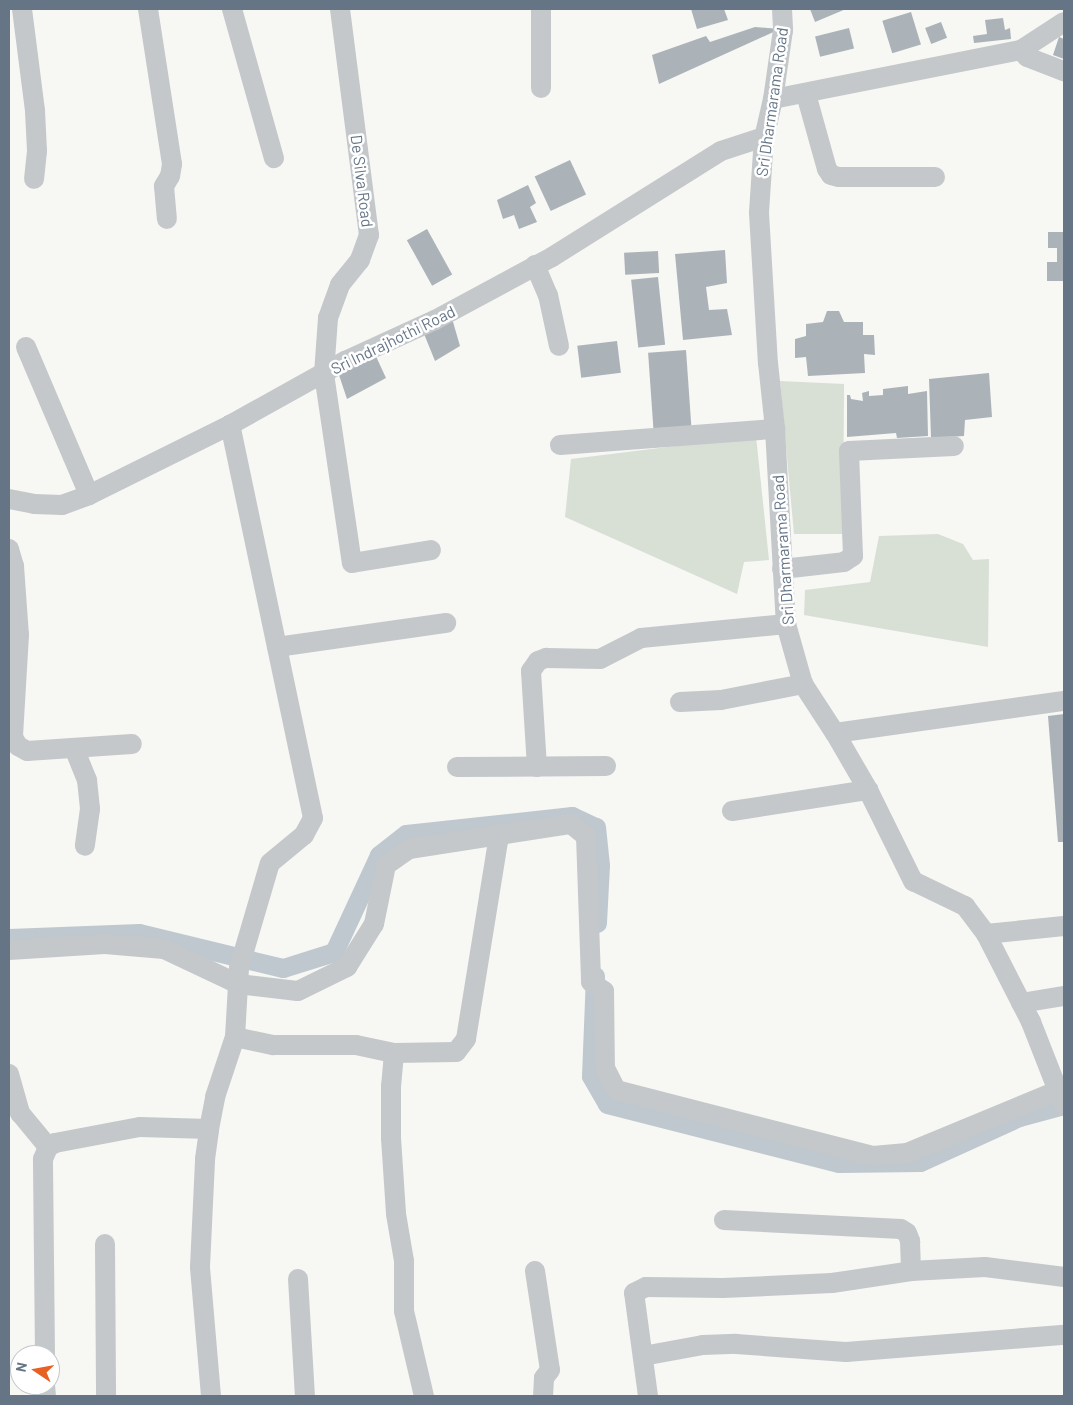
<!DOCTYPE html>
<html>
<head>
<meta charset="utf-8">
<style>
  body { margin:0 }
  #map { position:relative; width:1073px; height:1405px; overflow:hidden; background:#f7f7f4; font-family:Barlow,sans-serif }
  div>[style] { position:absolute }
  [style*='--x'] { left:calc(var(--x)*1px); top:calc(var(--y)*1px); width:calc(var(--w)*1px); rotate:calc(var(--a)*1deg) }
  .green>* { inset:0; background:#d8dfd5 }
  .canal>* { height:19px; margin:-9.5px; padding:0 9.5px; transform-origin:9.5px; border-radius:9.5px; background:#bfc8ce }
  .building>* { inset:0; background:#abb3b9; transform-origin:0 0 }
  .minor>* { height:20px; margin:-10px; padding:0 10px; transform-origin:10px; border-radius:10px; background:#c4c8cb }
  span { translate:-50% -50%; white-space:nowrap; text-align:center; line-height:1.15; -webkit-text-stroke:5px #fff; paint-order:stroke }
  .street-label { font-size:16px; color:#657586 }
  .frame { position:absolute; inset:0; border:10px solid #657586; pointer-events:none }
  .north { position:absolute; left:10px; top:1345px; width:50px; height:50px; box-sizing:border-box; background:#fff; border:1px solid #c1c8cf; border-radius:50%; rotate:282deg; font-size:14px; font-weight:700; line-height:20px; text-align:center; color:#657586 }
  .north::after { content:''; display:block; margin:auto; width:18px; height:22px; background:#e76024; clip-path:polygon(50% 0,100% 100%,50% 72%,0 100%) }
</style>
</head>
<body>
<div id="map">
  <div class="green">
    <i style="clip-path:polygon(780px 381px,844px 384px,843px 534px,794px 534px)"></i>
    <i style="clip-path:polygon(756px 436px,769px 560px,744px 562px,737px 594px,565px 517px,571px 459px)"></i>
    <i style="clip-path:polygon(938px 534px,963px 544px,973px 560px,989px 559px,988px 647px,804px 615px,805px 590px,870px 582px,879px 536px)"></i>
  </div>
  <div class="canal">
    <i style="--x:9;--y:938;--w:130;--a:-2.2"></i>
    <i style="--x:139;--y:933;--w:148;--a:13.7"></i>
    <i style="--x:283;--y:968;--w:53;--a:-17.4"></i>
    <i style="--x:334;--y:952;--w:107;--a:-65.1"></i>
    <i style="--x:379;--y:855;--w:34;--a:-38"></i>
    <i style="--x:406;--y:834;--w:167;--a:-6.2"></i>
    <i style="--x:572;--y:816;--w:26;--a:25"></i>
    <i style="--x:596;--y:827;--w:38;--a:84"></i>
    <i style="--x:600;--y:865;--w:58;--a:93"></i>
    <i style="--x:595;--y:976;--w:100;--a:92.3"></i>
    <i style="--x:591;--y:1076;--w:32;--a:60"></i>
    <i style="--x:607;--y:1104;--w:239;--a:14.3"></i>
    <i style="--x:839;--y:1163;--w:81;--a:-0.7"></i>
    <i style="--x:920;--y:1162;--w:109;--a:-24.4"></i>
    <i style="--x:1019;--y:1117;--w:47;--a:-14.9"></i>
  </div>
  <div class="building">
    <i style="clip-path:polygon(691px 9px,724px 9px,728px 20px,697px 29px)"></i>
    <i style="clip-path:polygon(810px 9px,846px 9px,815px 22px)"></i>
    <i style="left:911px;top:12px;width:34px;height:30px;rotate:73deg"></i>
    <i style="clip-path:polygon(1003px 18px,1005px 30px,1010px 28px,1011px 39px,974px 43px,973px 36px,987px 34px,985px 20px)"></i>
    <i style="left:941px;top:22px;width:17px;height:17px;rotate:69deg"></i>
    <i style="clip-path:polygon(755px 27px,780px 29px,659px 84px,652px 55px,706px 36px,710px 42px)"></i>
    <i style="left:849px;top:28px;width:21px;height:35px;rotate:76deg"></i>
    <i style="clip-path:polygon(1059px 37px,1064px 39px,1064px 59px,1053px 55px)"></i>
    <i style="left:570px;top:160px;width:38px;height:39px;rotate:65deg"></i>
    <i style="clip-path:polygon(528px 185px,536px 203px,530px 207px,537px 222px,519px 229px,514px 215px,503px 219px,497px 200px)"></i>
    <i style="left:427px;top:229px;width:52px;height:23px;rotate:61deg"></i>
    <i style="clip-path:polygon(1048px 232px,1064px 232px,1064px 281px,1047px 281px,1047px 262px,1057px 262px,1057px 248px,1048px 248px)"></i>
    <i style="clip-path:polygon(725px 250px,727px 283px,706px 287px,709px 310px,727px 309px,732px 335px,683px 340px,675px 254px)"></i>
    <i style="left:658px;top:251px;width:22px;height:34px;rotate:87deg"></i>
    <i style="left:658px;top:277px;width:68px;height:27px;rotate:84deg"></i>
    <i style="clip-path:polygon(827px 311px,839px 311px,844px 322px,863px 322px,863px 335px,874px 335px,875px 355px,864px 354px,865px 373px,808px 376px,806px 357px,795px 358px,795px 339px,806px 336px,806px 324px,823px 322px)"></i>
    <i style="clip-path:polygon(451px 315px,460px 346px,435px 361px,422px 329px)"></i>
    <i style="left:617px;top:341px;width:32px;height:40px;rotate:83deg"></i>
    <i style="left:686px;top:350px;width:78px;height:38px;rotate:86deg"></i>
    <i style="clip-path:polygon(374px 352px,386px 378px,347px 399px,337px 369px)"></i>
    <i style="clip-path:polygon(989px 373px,992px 417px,965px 420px,964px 436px,931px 438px,929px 379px)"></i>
    <i style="clip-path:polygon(908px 386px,908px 394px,927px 391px,928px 436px,897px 438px,896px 433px,847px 437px,847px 395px,850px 395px,851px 399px,863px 401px,862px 393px,869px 391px,869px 396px,883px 395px,883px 389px)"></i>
    <i style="clip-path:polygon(1064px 714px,1064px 842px,1058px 842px,1048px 716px)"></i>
  </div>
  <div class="minor">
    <i style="--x:22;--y:9;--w:103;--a:82.7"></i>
    <i style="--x:35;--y:111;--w:40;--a:87.1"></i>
    <i style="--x:37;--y:151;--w:28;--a:96"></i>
    <i style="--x:148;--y:9;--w:157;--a:81.2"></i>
    <i style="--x:172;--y:164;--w:12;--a:99"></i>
    <i style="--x:170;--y:176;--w:12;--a:121"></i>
    <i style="--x:164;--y:186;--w:33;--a:85"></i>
    <i style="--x:232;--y:9;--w:155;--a:74.3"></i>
    <i style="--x:340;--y:9;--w:228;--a:82.7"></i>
    <i style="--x:369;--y:235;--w:27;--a:110"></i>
    <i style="--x:360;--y:260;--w:32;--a:129"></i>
    <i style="--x:340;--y:285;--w:35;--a:110"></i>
    <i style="--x:328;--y:318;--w:56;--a:94.1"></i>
    <i style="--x:324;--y:374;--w:191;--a:81.6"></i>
    <i style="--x:352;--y:563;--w:80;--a:-9.3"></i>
    <i style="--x:541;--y:9;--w:79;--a:90"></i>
    <i style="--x:782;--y:9;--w:21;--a:87"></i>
    <i style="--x:783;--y:30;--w:70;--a:98.2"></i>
    <i style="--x:773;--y:99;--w:39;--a:103"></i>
    <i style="--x:764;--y:137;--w:76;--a:93.8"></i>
    <i style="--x:759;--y:213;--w:150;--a:86.6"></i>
    <i style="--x:768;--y:363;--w:66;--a:83.9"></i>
    <i style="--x:775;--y:429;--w:195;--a:86.8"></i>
    <i style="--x:786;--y:624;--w:62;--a:74.2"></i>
    <i style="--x:803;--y:684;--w:59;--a:56.9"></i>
    <i style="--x:835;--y:733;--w:66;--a:59.9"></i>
    <i style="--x:868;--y:790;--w:102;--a:63.7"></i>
    <i style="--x:913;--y:881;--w:58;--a:25.7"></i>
    <i style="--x:965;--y:906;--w:35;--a:53"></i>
    <i style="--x:986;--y:934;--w:99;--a:62.9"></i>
    <i style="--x:1031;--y:1022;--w:90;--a:68.6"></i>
    <i style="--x:1021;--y:50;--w:9;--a:49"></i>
    <i style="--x:1027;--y:57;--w:40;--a:21"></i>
    <i style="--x:806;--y:94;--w:78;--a:74.4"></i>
    <i style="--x:827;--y:169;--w:7;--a:56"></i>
    <i style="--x:831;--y:175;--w:8;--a:14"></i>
    <i style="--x:839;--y:177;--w:96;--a:0"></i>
    <i style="--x:773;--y:99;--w:253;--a:-11.2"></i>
    <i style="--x:1021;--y:50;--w:51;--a:-33.1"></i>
    <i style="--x:535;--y:265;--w:33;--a:67"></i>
    <i style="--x:548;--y:295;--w:52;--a:77.8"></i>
    <i style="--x:26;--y:347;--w:161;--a:66.9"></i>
    <i style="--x:560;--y:445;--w:216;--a:-4.3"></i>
    <i style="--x:9;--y:499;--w:25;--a:11"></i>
    <i style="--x:34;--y:504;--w:28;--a:2"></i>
    <i style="--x:62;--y:505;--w:29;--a:-20"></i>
    <i style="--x:89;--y:495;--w:157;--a:-26.4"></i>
    <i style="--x:230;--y:425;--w:132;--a:-29.1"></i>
    <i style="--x:345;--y:361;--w:99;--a:-24.5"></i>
    <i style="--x:435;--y:320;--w:133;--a:-28.3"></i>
    <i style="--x:552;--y:257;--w:199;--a:-32.1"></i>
    <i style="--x:721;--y:151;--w:45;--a:-18"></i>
    <i style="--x:9;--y:549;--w:18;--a:74"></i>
    <i style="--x:14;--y:566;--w:69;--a:85.9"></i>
    <i style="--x:19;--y:635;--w:102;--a:93.4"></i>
    <i style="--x:13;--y:737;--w:10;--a:61"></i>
    <i style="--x:18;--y:746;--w:10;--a:29"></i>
    <i style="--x:27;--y:751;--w:105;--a:-3.8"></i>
    <i style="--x:782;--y:569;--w:62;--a:-6.4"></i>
    <i style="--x:844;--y:562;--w:11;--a:-34"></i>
    <i style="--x:853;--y:556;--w:105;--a:-92.2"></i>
    <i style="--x:849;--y:451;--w:105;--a:-2.7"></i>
    <i style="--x:277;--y:647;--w:171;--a:-8.1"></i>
    <i style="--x:680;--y:702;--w:41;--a:-2.8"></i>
    <i style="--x:721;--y:700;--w:84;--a:-11"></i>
    <i style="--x:835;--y:733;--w:231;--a:-8"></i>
    <i style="--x:74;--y:748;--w:35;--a:68"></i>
    <i style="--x:87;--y:780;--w:29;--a:84"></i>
    <i style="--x:90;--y:809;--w:37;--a:98"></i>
    <i style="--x:457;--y:767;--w:149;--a:-0.4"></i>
    <i style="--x:537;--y:767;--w:96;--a:-93.6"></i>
    <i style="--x:531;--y:671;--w:12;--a:-55"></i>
    <i style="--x:538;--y:661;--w:9;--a:-21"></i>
    <i style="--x:546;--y:658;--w:54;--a:1.1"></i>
    <i style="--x:600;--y:659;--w:46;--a:-27.1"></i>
    <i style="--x:641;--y:638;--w:146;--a:-5.5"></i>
    <i style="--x:732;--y:811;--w:138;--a:-8.8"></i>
    <i style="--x:986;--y:934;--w:78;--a:-5.9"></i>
    <i style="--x:9;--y:950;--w:96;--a:-3.6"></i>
    <i style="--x:105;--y:944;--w:59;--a:4.8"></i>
    <i style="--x:164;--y:949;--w:82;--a:25.3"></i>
    <i style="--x:238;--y:984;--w:60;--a:6.7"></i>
    <i style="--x:298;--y:991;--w:55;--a:-26.1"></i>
    <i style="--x:347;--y:967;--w:51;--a:-57.9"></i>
    <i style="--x:374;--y:924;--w:60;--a:-78.5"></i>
    <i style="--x:386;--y:865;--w:28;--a:-35"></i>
    <i style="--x:409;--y:849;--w:164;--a:-8.8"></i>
    <i style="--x:571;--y:824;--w:19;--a:39"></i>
    <i style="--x:586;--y:836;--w:146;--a:88"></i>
    <i style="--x:591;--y:982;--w:16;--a:35"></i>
    <i style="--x:604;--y:991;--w:77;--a:89.3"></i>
    <i style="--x:605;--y:1068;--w:25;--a:63"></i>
    <i style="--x:616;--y:1090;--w:265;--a:14.4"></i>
    <i style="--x:873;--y:1156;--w:34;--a:-5"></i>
    <i style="--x:907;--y:1153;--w:170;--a:-22.5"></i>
    <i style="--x:1021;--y:1003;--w:44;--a:-9.2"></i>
    <i style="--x:235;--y:1037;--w:39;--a:12"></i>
    <i style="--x:273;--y:1045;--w:83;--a:0"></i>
    <i style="--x:356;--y:1045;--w:39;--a:12"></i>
    <i style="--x:394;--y:1053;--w:32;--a:95"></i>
    <i style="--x:391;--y:1085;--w:53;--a:90"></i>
    <i style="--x:391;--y:1138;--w:76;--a:86.2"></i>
    <i style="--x:396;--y:1214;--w:48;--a:80.3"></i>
    <i style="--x:404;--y:1261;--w:50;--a:90"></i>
    <i style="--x:404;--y:1311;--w:87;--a:76.8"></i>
    <i style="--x:394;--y:1053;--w:62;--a:-0.9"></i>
    <i style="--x:456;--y:1052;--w:16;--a:-52"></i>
    <i style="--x:466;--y:1039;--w:207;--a:-80.8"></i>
    <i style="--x:9;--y:1074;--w:41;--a:74.2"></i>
    <i style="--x:20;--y:1113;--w:44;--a:50.5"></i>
    <i style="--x:724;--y:1220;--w:177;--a:2.9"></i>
    <i style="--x:901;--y:1229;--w:7;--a:34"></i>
    <i style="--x:907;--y:1233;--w:9;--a:69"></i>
    <i style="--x:910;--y:1241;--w:30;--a:88"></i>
    <i style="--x:105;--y:1244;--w:152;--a:89.6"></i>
    <i style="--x:535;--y:1271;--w:100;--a:81.4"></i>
    <i style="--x:550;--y:1370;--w:10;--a:127"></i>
    <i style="--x:544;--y:1378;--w:18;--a:93"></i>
    <i style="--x:298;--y:1279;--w:117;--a:86.6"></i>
    <i style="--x:45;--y:1355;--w:196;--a:-90.6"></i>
    <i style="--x:43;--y:1159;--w:13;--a:-67"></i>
    <i style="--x:48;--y:1147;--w:8;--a:-30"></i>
    <i style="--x:55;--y:1143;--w:86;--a:-10.7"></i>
    <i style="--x:140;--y:1127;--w:69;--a:1.7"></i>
    <i style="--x:643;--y:1356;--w:61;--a:-10.4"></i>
    <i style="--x:703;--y:1345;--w:33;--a:-2"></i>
    <i style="--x:736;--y:1344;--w:110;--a:4.2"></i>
    <i style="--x:846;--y:1352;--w:219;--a:-4.5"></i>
    <i style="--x:45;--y:1385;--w:11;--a:85"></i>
    <i style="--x:211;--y:1396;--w:129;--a:-94.9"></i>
    <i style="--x:200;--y:1267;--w:108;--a:-87.3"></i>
    <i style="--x:205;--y:1159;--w:30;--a:-82"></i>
    <i style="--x:209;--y:1129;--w:33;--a:-79"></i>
    <i style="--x:215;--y:1097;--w:63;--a:-71.6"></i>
    <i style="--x:235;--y:1037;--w:69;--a:-86.7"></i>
    <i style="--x:239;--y:968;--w:109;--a:-73.6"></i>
    <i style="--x:270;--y:863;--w:44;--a:-39.5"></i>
    <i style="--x:304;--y:835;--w:19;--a:-62"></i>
    <i style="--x:313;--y:818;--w:402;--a:-101.9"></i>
    <i style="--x:648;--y:1396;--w:104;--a:-97.7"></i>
    <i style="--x:634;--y:1293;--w:13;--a:-27"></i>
    <i style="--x:646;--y:1287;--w:77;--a:0.7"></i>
    <i style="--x:723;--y:1288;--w:109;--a:-2.6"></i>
    <i style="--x:832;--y:1283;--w:80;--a:-8.6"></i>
    <i style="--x:911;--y:1271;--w:74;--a:-3.1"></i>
    <i style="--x:985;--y:1267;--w:80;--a:7.2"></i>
  </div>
  <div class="street-label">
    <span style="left:772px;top:102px;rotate:-82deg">Sri Dharmarama Road</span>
    <span style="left:362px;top:181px;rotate:83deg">De Silva Road</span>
    <span style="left:393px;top:340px;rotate:-26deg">Sri Indrajhothi Road</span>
    <span style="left:783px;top:550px;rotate:-94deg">Sri Dharmarama Road</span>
  </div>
  <div class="frame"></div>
  <div class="north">N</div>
</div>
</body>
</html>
